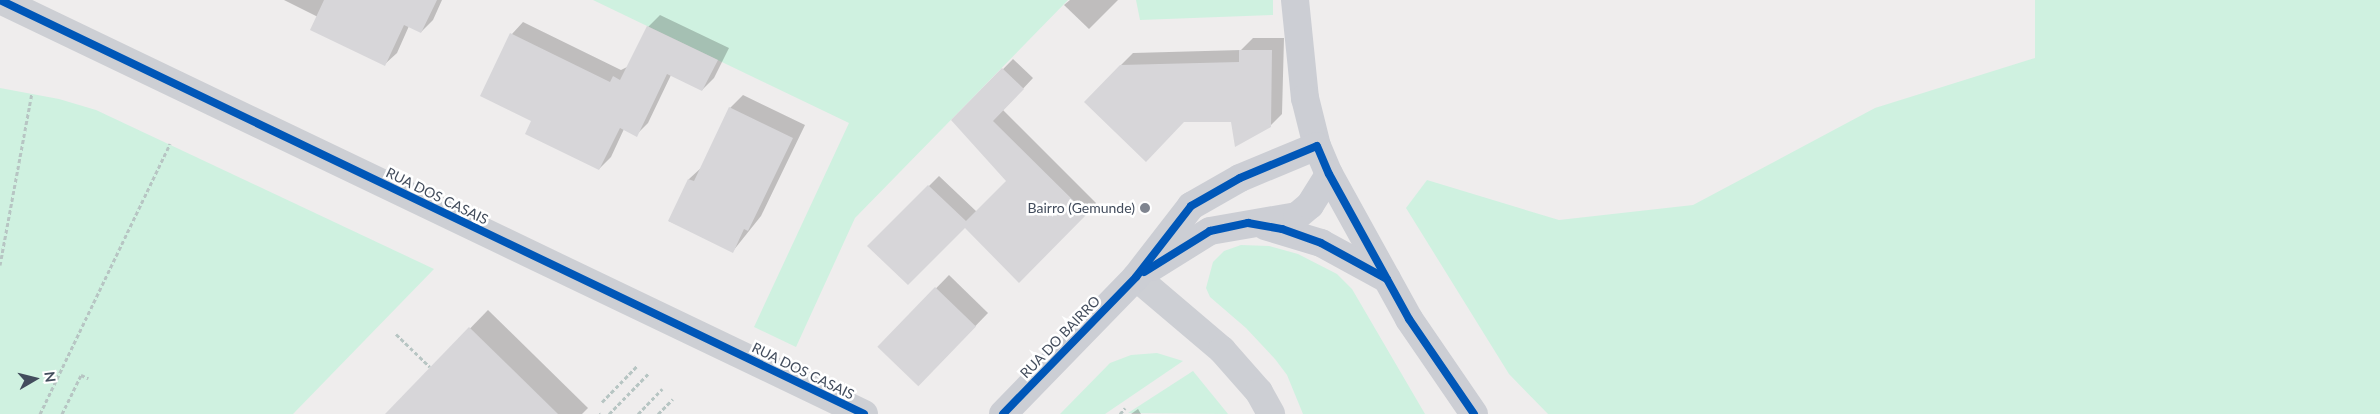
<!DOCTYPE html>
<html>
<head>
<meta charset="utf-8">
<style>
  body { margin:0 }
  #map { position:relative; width:2380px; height:414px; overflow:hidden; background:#efeded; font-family:Lato,sans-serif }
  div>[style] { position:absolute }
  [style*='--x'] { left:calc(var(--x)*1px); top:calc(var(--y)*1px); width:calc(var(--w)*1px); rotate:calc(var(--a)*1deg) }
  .green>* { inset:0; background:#cff1e0 }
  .shadow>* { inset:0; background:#0003 }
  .building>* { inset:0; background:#d7d6d9; transform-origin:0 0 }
  .path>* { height:3px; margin-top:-1.5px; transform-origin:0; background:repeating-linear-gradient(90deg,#b7c5c3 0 4px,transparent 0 6.5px) }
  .street>* { height:28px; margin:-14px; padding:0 14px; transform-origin:14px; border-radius:14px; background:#cdcfd4 }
  .secondary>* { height:28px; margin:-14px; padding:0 14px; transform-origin:14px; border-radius:14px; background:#ccced4 }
  .cycleway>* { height:8px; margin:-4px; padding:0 4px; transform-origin:4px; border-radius:4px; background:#0057b8 }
  .dots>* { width:14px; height:14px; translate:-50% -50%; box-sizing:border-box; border:2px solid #fff; border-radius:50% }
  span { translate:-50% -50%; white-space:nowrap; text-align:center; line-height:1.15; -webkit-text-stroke:5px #fff; paint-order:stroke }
  .street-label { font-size:14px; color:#424c5c }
  .poi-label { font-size:14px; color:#424c5c }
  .right { translate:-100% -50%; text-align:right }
  .north { position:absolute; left:10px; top:354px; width:50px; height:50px; -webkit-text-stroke:4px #fff; paint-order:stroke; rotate:82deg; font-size:14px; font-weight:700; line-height:20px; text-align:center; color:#424c5c }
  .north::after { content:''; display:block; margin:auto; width:18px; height:22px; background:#424c5c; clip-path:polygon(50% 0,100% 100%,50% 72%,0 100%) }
</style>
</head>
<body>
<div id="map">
  <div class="green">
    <i style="clip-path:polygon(593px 0,1068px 0,855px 218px,796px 347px,754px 327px,849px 123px)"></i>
    <i style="clip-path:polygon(1136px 0,1273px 0,1273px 15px,1140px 20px)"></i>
    <i style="clip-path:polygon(2035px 0,2380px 0,2380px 414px,1548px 414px,1509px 374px,1406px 208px,1427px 180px,1559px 220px,1693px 205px,1875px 108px,2035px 58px)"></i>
    <i style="clip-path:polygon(0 88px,59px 99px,96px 110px,434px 269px,293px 414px,0 414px)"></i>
    <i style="clip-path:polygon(1241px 245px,1269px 246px,1298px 254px,1337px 274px,1352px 289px,1425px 414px,1303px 414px,1287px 375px,1275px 359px,1246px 328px,1210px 297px,1206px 288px,1213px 262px,1224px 251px)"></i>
    <i style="clip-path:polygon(1157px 353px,1183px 361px,1105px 414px,1060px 414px,1110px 363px,1131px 355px)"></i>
    <i style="clip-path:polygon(1193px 371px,1228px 414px,1128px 413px)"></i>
  </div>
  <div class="shadow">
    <i style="clip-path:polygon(284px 0,442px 0,433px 20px,421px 32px,409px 26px,397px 53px,385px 64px,318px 17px)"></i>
    <i style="clip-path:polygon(1070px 0,1118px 0,1089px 29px,1064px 5px)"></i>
    <i style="clip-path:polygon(660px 15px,729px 48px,714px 78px,702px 90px,671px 75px,648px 123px,636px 135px,624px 129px,611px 157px,599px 169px,533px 120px,512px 34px,523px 22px,621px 70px,629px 66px,648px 27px)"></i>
    <i style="clip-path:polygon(1253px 38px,1284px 38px,1282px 114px,1270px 126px,1232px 121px,1121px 65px,1133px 53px,1241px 50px)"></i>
    <i style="clip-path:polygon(1013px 59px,1033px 78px,1003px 110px,1096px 203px,1019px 281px,965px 226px,869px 246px,939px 176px,977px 212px,1007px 181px,953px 120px)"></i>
    <i style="clip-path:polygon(743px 95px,805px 125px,761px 216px,733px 251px,669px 221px,689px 179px,702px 167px,730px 108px)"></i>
    <i style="clip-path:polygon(949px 275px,988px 313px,931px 372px,879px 347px)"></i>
    <i style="clip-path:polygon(488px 310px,588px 408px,582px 414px,387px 414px)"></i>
    <i style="clip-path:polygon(1138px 409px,1141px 414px,1131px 414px)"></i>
  </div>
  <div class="building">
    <i style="clip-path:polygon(324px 0,437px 0,421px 33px,404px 25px,385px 66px,310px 30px)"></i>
    <i style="clip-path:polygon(647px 26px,718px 60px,702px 91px,667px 74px,637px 137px,620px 128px,599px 170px,525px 134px,531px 121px,480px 96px,510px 33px,610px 82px,613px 76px,620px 80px)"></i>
    <i style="clip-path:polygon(1239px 50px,1272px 50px,1271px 127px,1235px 147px,1231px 122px,1184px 122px,1146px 162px,1084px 102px,1120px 65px,1239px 62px)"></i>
    <i style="clip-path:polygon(1002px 68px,1024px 89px,993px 121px,1087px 214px,1019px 283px,965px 228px,908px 285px,867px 246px,928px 185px,966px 221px,1006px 181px,951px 120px)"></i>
    <i style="clip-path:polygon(729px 107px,793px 138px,748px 231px,744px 229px,733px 253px,668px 221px,688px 179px,694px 181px)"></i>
    <i style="left:935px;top:287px;width:57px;height:83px;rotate:44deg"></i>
    <i style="clip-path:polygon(469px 327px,558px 414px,385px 414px)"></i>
  </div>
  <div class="path">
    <i style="--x:0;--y:265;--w:175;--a:-79.5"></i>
    <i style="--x:396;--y:334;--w:47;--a:44.1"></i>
    <i style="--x:602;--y:402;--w:50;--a:-45.8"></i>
    <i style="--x:599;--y:413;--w:1;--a:45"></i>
    <i style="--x:40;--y:414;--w:300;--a:-64.3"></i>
    <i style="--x:62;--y:414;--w:43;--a:-64"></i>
    <i style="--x:81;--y:375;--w:8;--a:23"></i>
    <i style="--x:609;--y:414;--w:56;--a:-45.7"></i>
    <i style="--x:638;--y:414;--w:35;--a:-46"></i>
    <i style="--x:658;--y:414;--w:21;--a:-45"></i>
    <i style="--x:1120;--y:414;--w:8;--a:-50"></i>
  </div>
  <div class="street">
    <i style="--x:0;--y:0;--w:958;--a:25.6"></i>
    <i style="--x:1136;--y:277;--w:113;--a:40.3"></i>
    <i style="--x:1222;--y:350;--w:56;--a:48.6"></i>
    <i style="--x:1259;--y:392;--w:25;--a:61"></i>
  </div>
  <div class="secondary">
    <i style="--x:1295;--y:0;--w:99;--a:84.2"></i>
    <i style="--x:1305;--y:98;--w:49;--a:76"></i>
    <i style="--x:1317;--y:146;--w:30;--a:67"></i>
    <i style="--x:1329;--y:174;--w:166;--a:61.1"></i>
    <i style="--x:1409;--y:319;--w:115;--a:55.6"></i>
    <i style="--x:1265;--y:226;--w:59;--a:16.9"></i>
    <i style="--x:1321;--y:243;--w:75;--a:28.6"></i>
    <i style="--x:1152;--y:267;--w:68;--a:-31.8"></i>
    <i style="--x:1210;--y:231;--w:88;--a:-9.8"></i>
    <i style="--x:1297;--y:216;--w:17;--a:-40"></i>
    <i style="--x:1310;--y:205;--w:36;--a:-58"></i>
    <i style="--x:1003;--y:414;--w:191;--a:-45.8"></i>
    <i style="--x:1136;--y:277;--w:90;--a:-52.2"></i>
    <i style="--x:1191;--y:206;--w:56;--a:-29.7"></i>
    <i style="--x:1240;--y:178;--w:83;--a:-22.6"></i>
  </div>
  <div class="cycleway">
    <i style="--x:0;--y:0;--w:958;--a:25.6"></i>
    <i style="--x:1144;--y:272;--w:78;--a:-31.8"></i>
    <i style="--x:1210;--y:231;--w:39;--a:-12"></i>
    <i style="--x:1248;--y:223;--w:35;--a:10"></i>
    <i style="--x:1282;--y:229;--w:41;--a:19.7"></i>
    <i style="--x:1321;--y:243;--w:75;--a:28.6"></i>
    <i style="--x:1003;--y:414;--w:191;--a:-45.8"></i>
    <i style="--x:1136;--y:277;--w:90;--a:-52.2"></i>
    <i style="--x:1191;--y:206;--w:56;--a:-29.7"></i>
    <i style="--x:1240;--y:178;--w:83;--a:-22.6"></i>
    <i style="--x:1317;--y:146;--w:30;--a:67"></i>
    <i style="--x:1329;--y:174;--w:166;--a:61.1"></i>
    <i style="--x:1409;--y:319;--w:115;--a:55.6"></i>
  </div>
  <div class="dots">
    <i style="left:1145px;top:208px;background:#7f848f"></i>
  </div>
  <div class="street-label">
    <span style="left:437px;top:196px;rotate:26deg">RUA DOS CASAIS</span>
    <span style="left:1060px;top:337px;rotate:-46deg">RUA DO BAIRRO</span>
    <span style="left:803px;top:371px;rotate:26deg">RUA DOS CASAIS</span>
  </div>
  <div class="poi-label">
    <span class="right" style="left:1135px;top:208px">Bairro (Gemunde)</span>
  </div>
  <div class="north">N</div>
</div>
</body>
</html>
